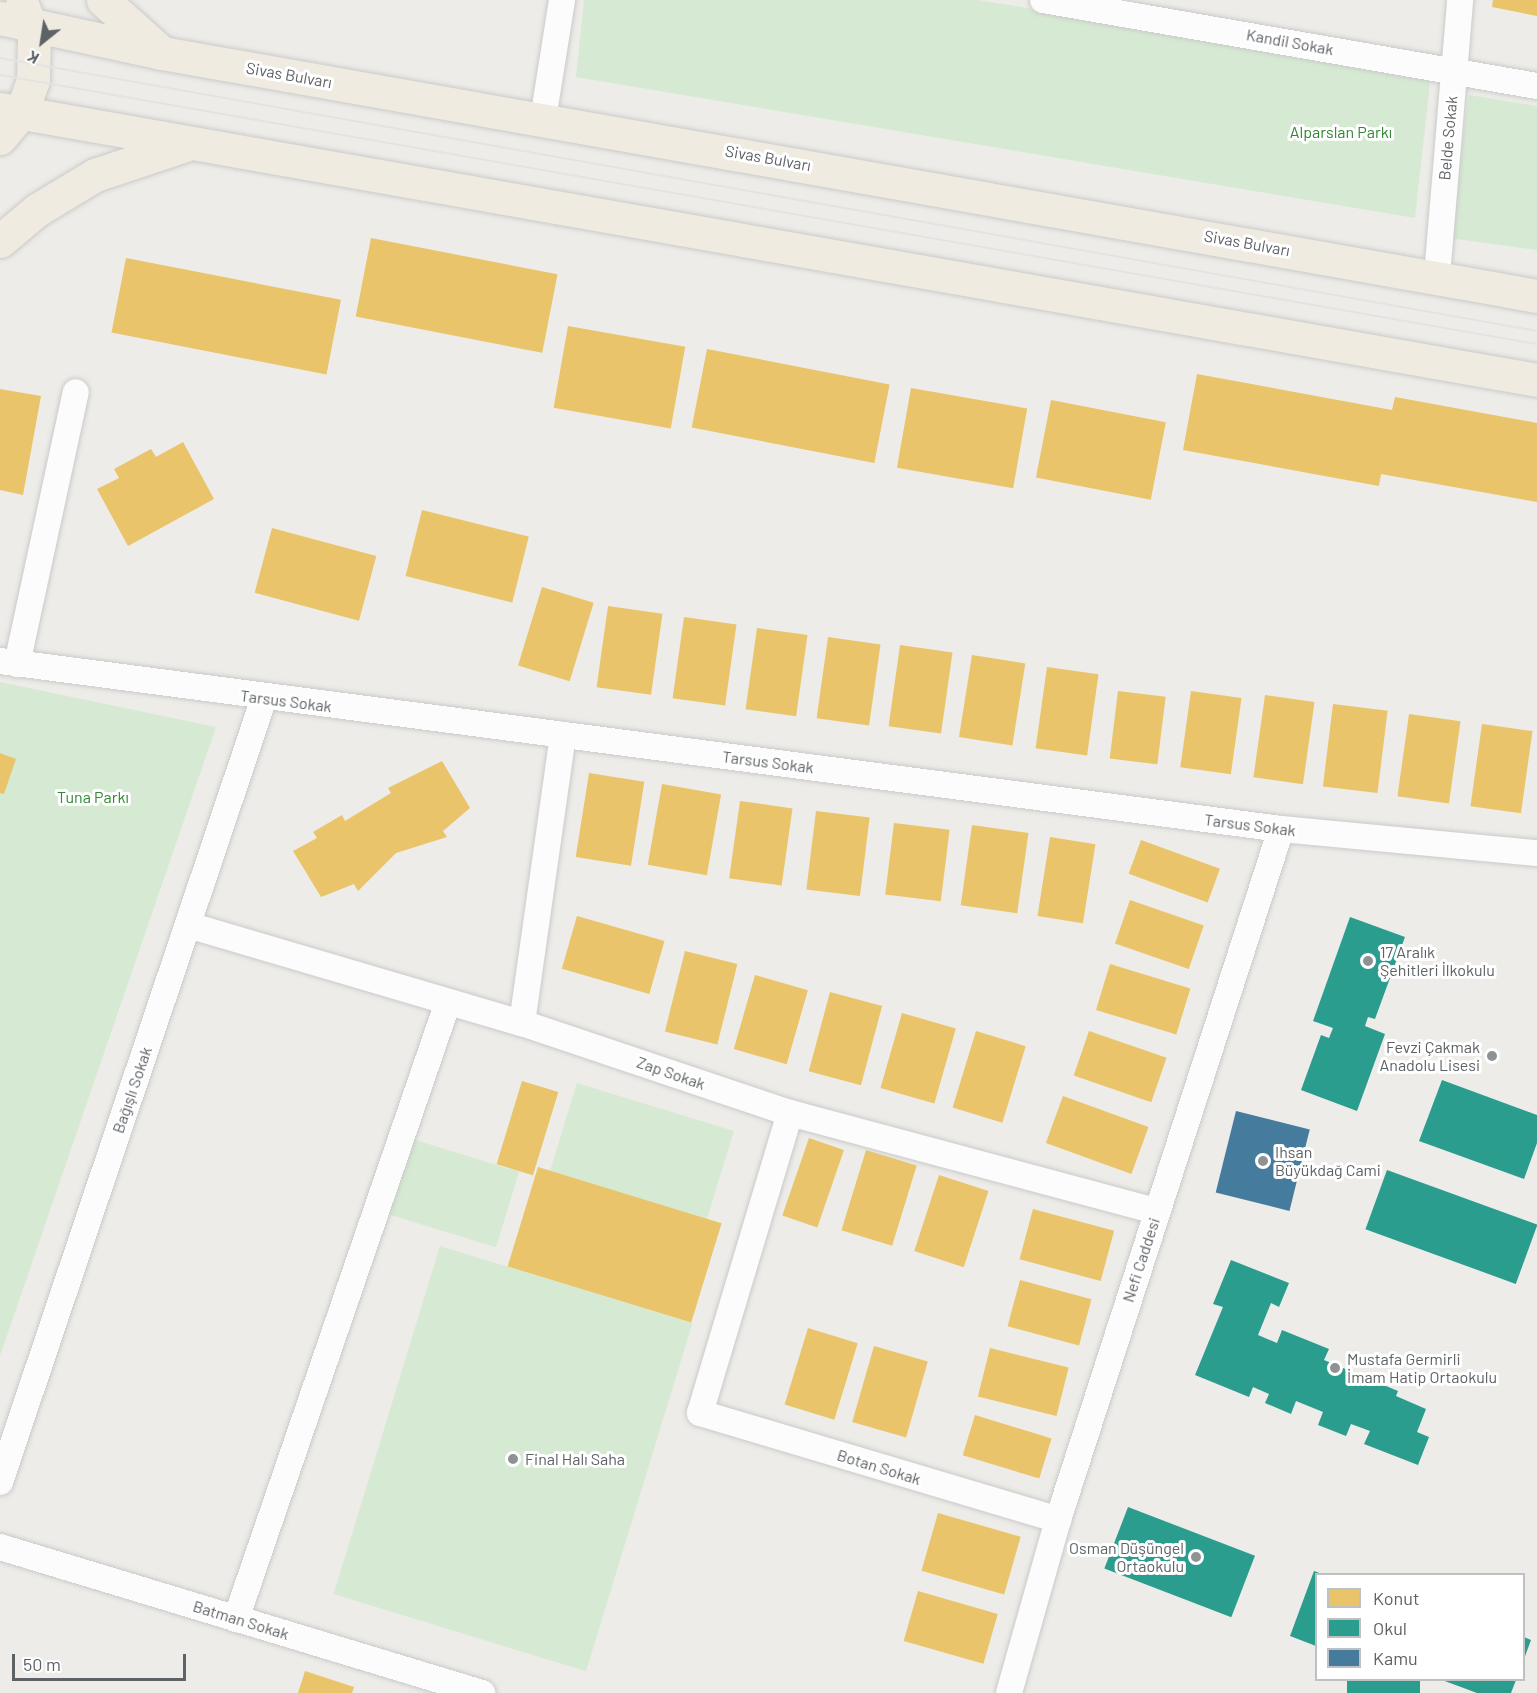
<!DOCTYPE html>
<html>
<head>
<meta charset="utf-8">
<style>
  body { margin:0 }
  #map { position:relative; width:1537px; height:1693px; overflow:hidden; background:#edece8; font-family:Barlow,sans-serif }
  div>[style] { position:absolute }
  [style*='--x'] { left:calc(var(--x)*1px); top:calc(var(--y)*1px); width:calc(var(--w)*1px); rotate:calc(var(--a)*1deg) }
  .green>* { inset:0; background:#d6ead3; transform-origin:0 0 }
  .homes>* { inset:0; background:#e9c46a; transform-origin:0 0 }
  .schools>* { inset:0; background:#2a9d8f; transform-origin:0 0 }
  .public>* { inset:0; background:#457b9d; transform-origin:0 0 }
  .roads { filter:drop-shadow(0 0 2px #cacaca) drop-shadow(0 0 2px #cacaca) }
  .minor>* { height:26px; margin:-13px; padding:0 13px; transform-origin:13px; border-radius:13px; background:#fcfcfc }
  .highway>* { height:33px; margin:-16.5px; padding:0 16.5px; transform-origin:16.5px; border-radius:16.5px; background:#f0ebe1 }
  .tram>* { height:1.5px; margin:-0.75px; padding:0 0.75px; transform-origin:0.75px; border-radius:0.75px; background:#e3e3e3 }
  .dots>* { width:16px; height:16px; translate:-50% -50%; box-sizing:border-box; border:3px solid #fff; border-radius:50% }
  span { translate:-50% -50%; white-space:nowrap; text-align:center; line-height:1.15; -webkit-text-stroke:6px #fff; paint-order:stroke }
  .street-label { font-size:16px; color:#5d6266 }
  .park-label { font-size:16px; color:#338733 }
  .poi-label { font-size:16px; color:#5d6266 }
  .left { translate:0 -50%; text-align:left }
  .right { translate:-100% -50%; text-align:right }
  .legend { position:absolute; left:1315px; top:1573px; width:210px; height:108px; box-sizing:border-box; background:#fff; border:2px solid #bec0c2; margin:0; padding:8px 10px; list-style:none; font-size:18px; color:#5d6266 }
  .legend li { display:flex; align-items:center; gap:12px; height:30px }
  .legend b { width:30px; border:2px solid #bec0c2 }
  .north { position:absolute; left:12px; top:12px; width:60px; height:60px; -webkit-text-stroke:4px #fff; paint-order:stroke; rotate:210deg; font-size:16px; font-weight:700; line-height:24px; text-align:center; color:#5d6266 }
  .north::after { content:''; display:block; margin:auto; width:21px; height:27px; background:#5d6266; clip-path:polygon(50% 0,100% 100%,50% 72%,0 100%) }
  .scale { position:absolute; left:12px; top:1654px; width:174px; height:27px; box-sizing:border-box; border:3px solid #5d6266; border-top:0; padding-left:8px; font-size:18px; line-height:21px; white-space:nowrap; color:#5d6266; -webkit-text-stroke:4px #fff; paint-order:stroke }
</style>
</head>
<body>
<div id="map">
  <div class="green">
    <i style="clip-path:polygon(584px 0,978px 0,1431px 74px,1415px 218px,576px 77px)"></i>
    <i style="clip-path:polygon(1469px 95px,1537px 106px,1537px 250px,1449px 238px)"></i>
    <i style="clip-path:polygon(0 682px,216px 727px,0 1356px)"></i>
    <i style="left:577px;top:1083px;width:164px;height:92px;rotate:17deg"></i>
    <i style="left:412px;top:1139px;width:112px;height:79px;rotate:17deg"></i>
    <i style="left:440px;top:1246px;width:264px;height:364px;rotate:17deg"></i>
  </div>
  <div class="homes">
    <i style="clip-path:polygon(1493px 0,1537px 0,1537px 16px,1492px 7px)"></i>
    <i style="left:371px;top:238px;width:190px;height:80px;rotate:11deg"></i>
    <i style="left:126px;top:258px;width:219px;height:76px;rotate:11deg"></i>
    <i style="left:568px;top:326px;width:119px;height:83px;rotate:10deg"></i>
    <i style="left:707px;top:349px;width:186px;height:80px;rotate:11deg"></i>
    <i style="clip-path:polygon(1197px 374px,1392px 410px,1395px 397px,1537px 423px,1537px 502px,1381px 474px,1379px 486px,1183px 450px)"></i>
    <i style="left:911px;top:388px;width:118px;height:81px;rotate:10deg"></i>
    <i style="clip-path:polygon(0 389px,41px 396px,23px 495px,0 490px)"></i>
    <i style="left:1051px;top:400px;width:117px;height:79px;rotate:11deg"></i>
    <i style="clip-path:polygon(183px 442px,214px 499px,128px 546px,97px 489px,119px 478px,114px 469px,151px 449px,156px 457px)"></i>
    <i style="left:422px;top:510px;width:110px;height:68px;rotate:14deg"></i>
    <i style="left:272px;top:528px;width:108px;height:67px;rotate:15deg"></i>
    <i style="left:542px;top:587px;width:54px;height:82px;rotate:17deg"></i>
    <i style="left:608px;top:606px;width:55px;height:82px;rotate:8deg"></i>
    <i style="left:684px;top:617px;width:53px;height:82px;rotate:8deg"></i>
    <i style="left:757px;top:628px;width:51px;height:82px;rotate:8deg"></i>
    <i style="left:828px;top:637px;width:53px;height:82px;rotate:8deg"></i>
    <i style="left:900px;top:645px;width:53px;height:82px;rotate:8deg"></i>
    <i style="left:972px;top:655px;width:54px;height:83px;rotate:9deg"></i>
    <i style="left:1047px;top:667px;width:52px;height:82px;rotate:8deg"></i>
    <i style="left:1118px;top:691px;width:48px;height:68px;rotate:7deg"></i>
    <i style="left:1191px;top:691px;width:51px;height:77px;rotate:8deg"></i>
    <i style="left:1265px;top:695px;width:50px;height:83px;rotate:8deg"></i>
    <i style="left:1333px;top:704px;width:55px;height:83px;rotate:7deg"></i>
    <i style="left:1409px;top:714px;width:52px;height:83px;rotate:8deg"></i>
    <i style="left:1482px;top:724px;width:51px;height:83px;rotate:8deg"></i>
    <i style="clip-path:polygon(0 753px,16px 759px,4px 794px,0 793px)"></i>
    <i style="clip-path:polygon(442px 761px,470px 808px,443px 831px,447px 837px,396px 853px,358px 891px,354px 884px,321px 897px,293px 851px,317px 838px,313px 832px,342px 815px,345px 821px,391px 793px,388px 788px)"></i>
    <i style="left:589px;top:773px;width:56px;height:85px;rotate:9deg"></i>
    <i style="left:662px;top:784px;width:60px;height:82px;rotate:10deg"></i>
    <i style="left:740px;top:801px;width:53px;height:78px;rotate:8deg"></i>
    <i style="left:816px;top:811px;width:54px;height:79px;rotate:7deg"></i>
    <i style="left:894px;top:823px;width:56px;height:72px;rotate:7deg"></i>
    <i style="left:972px;top:825px;width:57px;height:81px;rotate:8deg"></i>
    <i style="left:1050px;top:837px;width:46px;height:80px;rotate:9deg"></i>
    <i style="left:1141px;top:840px;width:84px;height:36px;rotate:20deg"></i>
    <i style="left:1130px;top:900px;width:78px;height:46px;rotate:19deg"></i>
    <i style="left:577px;top:916px;width:91px;height:55px;rotate:16deg"></i>
    <i style="left:685px;top:951px;width:54px;height:83px;rotate:14deg"></i>
    <i style="left:1110px;top:964px;width:84px;height:48px;rotate:17deg"></i>
    <i style="left:755px;top:975px;width:55px;height:77px;rotate:16deg"></i>
    <i style="left:830px;top:992px;width:54px;height:82px;rotate:15deg"></i>
    <i style="left:902px;top:1013px;width:56px;height:78px;rotate:16deg"></i>
    <i style="left:976px;top:1031px;width:52px;height:80px;rotate:17deg"></i>
    <i style="left:1089px;top:1031px;width:82px;height:47px;rotate:19deg"></i>
    <i style="left:522px;top:1081px;width:38px;height:87px;rotate:17deg"></i>
    <i style="left:1063px;top:1096px;width:91px;height:50px;rotate:20deg"></i>
    <i style="left:809px;top:1138px;width:37px;height:82px;rotate:19deg"></i>
    <i style="left:866px;top:1150px;width:53px;height:84px;rotate:17deg"></i>
    <i style="left:538px;top:1167px;width:192px;height:104px;rotate:17deg"></i>
    <i style="left:939px;top:1175px;width:52px;height:80px;rotate:18deg"></i>
    <i style="left:1033px;top:1209px;width:84px;height:52px;rotate:15deg"></i>
    <i style="left:1020px;top:1280px;width:74px;height:48px;rotate:15deg"></i>
    <i style="left:808px;top:1328px;width:52px;height:80px;rotate:17deg"></i>
    <i style="left:874px;top:1346px;width:56px;height:79px;rotate:16deg"></i>
    <i style="left:990px;top:1348px;width:81px;height:50px;rotate:14deg"></i>
    <i style="left:975px;top:1415px;width:80px;height:42px;rotate:17deg"></i>
    <i style="left:938px;top:1513px;width:86px;height:60px;rotate:16deg"></i>
    <i style="left:918px;top:1591px;width:83px;height:52px;rotate:16deg"></i>
    <i style="clip-path:polygon(305px 1671px,354px 1687px,352px 1693px,298px 1693px)"></i>
  </div>
  <div class="schools">
    <i style="clip-path:polygon(1350px 917px,1405px 937px,1375px 1019px,1368px 1017px,1365px 1026px,1385px 1034px,1357px 1111px,1301px 1090px,1321px 1035px,1329px 1038px,1333px 1028px,1313px 1021px)"></i>
    <i style="clip-path:polygon(1442px 1080px,1537px 1115px,1537px 1143px,1524px 1179px,1419px 1141px)"></i>
    <i style="left:1387px;top:1170px;width:160px;height:63px;rotate:20deg"></i>
    <i style="clip-path:polygon(1231px 1260px,1289px 1283px,1279px 1307px,1271px 1303px,1258px 1335px,1277px 1343px,1282px 1330px,1329px 1349px,1324px 1360px,1398px 1391px,1396px 1396px,1426px 1409px,1417px 1432px,1429px 1437px,1418px 1465px,1364px 1444px,1370px 1431px,1351px 1424px,1346px 1436px,1318px 1425px,1323px 1412px,1296px 1401px,1291px 1414px,1265px 1403px,1269px 1394px,1253px 1387px,1249px 1397px,1195px 1375px,1223px 1307px,1213px 1304px)"></i>
    <i style="left:1128px;top:1507px;width:136px;height:66px;rotate:21deg"></i>
    <i style="clip-path:polygon(1314px 1571px,1322px 1574px,1316px 1574px,1316px 1646px,1290px 1636px)"></i>
    <i style="clip-path:polygon(1524px 1637px,1531px 1640px,1524px 1659px)"></i>
    <i style="left:1347px;top:1680px;width:73px;height:14px"></i>
    <i style="clip-path:polygon(1442px 1680px,1516px 1680px,1511px 1693px,1477px 1693px)"></i>
  </div>
  <div class="public">
    <i style="left:1236px;top:1111px;width:76px;height:84px;rotate:14deg"></i>
  </div>
  <div class="roads">
    <div class="minor">
      <i style="--x:1043;--y:0;--w:501;--a:9.88"></i>
      <i style="--x:543;--y:119;--w:121;--a:-80.9"></i>
      <i style="--x:1437;--y:276;--w:277;--a:-85.2"></i>
      <i style="--x:0;--y:661;--w:1292;--a:7.47"></i>
      <i style="--x:1281;--y:829;--w:257;--a:5.4"></i>
      <i style="--x:17;--y:664;--w:278;--a:-77.8"></i>
      <i style="--x:188;--y:925;--w:348;--a:16.4"></i>
      <i style="--x:522;--y:1023;--w:283;--a:18.6"></i>
      <i style="--x:790;--y:1113;--w:380;--a:15"></i>
      <i style="--x:522;--y:1023;--w:291;--a:-81.9"></i>
      <i style="--x:790;--y:1113;--w:313;--a:106.7"></i>
      <i style="--x:700;--y:1413;--w:374;--a:16.6"></i>
      <i style="--x:0;--y:1482;--w:827;--a:-71.39"></i>
      <i style="--x:0;--y:1547;--w:504;--a:16.85"></i>
      <i style="--x:236;--y:1619;--w:652;--a:-71.04"></i>
      <i style="--x:1009;--y:1693;--w:180;--a:-74.2"></i>
      <i style="--x:1058;--y:1520;--w:726;--a:-72.11"></i>
    </div>
    <div class="highway">
      <i style="--x:103;--y:0;--w:75;--a:41.8"></i>
      <i style="--x:0;--y:18;--w:166;--a:12.2"></i>
      <i style="--x:162;--y:53;--w:1396;--a:10.02"></i>
      <i style="--x:0;--y:109;--w:1561;--a:10"></i>
      <i style="--x:0;--y:138;--w:33;--a:-50"></i>
      <i style="--x:21;--y:113;--w:35;--a:-70"></i>
      <i style="--x:33;--y:80;--w:43;--a:-88.7"></i>
      <i style="--x:34;--y:37;--w:35;--a:-110"></i>
      <i style="--x:0;--y:241;--w:48;--a:-40"></i>
      <i style="--x:37;--y:210;--w:68;--a:-31.1"></i>
      <i style="--x:95;--y:175;--w:95;--a:-18.4"></i>
    </div>
  </div>
  <div class="tram">
    <i style="--x:0;--y:58;--w:1561;--a:10.07"></i>
    <i style="--x:0;--y:75;--w:1560;--a:9.93"></i>
  </div>
  <div class="dots">
    <i style="left:1368px;top:961px;background:#8f9294"></i>
    <i style="left:1492px;top:1056px;background:#8f9294"></i>
    <i style="left:1263px;top:1161px;background:#8f9294"></i>
    <i style="left:1335px;top:1368px;background:#8f9294"></i>
    <i style="left:513px;top:1459px;background:#8f9294"></i>
    <i style="left:1196px;top:1557px;background:#8f9294"></i>
  </div>
  <div class="street-label">
    <span style="left:1290px;top:42px;rotate:10deg">Kandil Sokak</span>
    <span style="left:289px;top:75px;rotate:10deg">Sivas Bulvarı</span>
    <span style="left:1448px;top:138px;rotate:-85deg">Belde Sokak</span>
    <span style="left:768px;top:158px;rotate:10deg">Sivas Bulvarı</span>
    <span style="left:1247px;top:243px;rotate:10deg">Sivas Bulvarı</span>
    <span style="left:286px;top:701px;rotate:7deg">Tarsus Sokak</span>
    <span style="left:768px;top:762px;rotate:7deg">Tarsus Sokak</span>
    <span style="left:1250px;top:825px;rotate:7deg">Tarsus Sokak</span>
    <span style="left:671px;top:1073px;rotate:19deg">Zap Sokak</span>
    <span style="left:132px;top:1090px;rotate:-71deg">Bağışlı Sokak</span>
    <span style="left:1141px;top:1260px;rotate:-72deg">Nefi Caddesi</span>
    <span style="left:879px;top:1467px;rotate:17deg">Botan Sokak</span>
    <span style="left:241px;top:1620px;rotate:17deg">Batman Sokak</span>
  </div>
  <div class="park-label">
    <span style="left:1341px;top:132px">Alparslan Parkı</span>
    <span style="left:93px;top:797px">Tuna Parkı</span>
  </div>
  <div class="poi-label">
    <span class="left" style="left:1380px;top:961px">17 Aralık<br>Şehitleri İlkokulu</span>
    <span class="right" style="left:1480px;top:1056px">Fevzi Çakmak<br>Anadolu Lisesi</span>
    <span class="left" style="left:1275px;top:1161px">Ihsan<br>Büyükdağ Cami</span>
    <span class="left" style="left:1347px;top:1368px">Mustafa Germirli<br>İmam Hatip Ortaokulu</span>
    <span class="left" style="left:525px;top:1459px">Final Halı Saha</span>
    <span class="right" style="left:1184px;top:1557px">Osman Düşüngel<br>Ortaokulu</span>
  </div>
  <ul class="legend">
  <li><b style="height:16px;background:#e9c46a"></b>Konut</li>
  <li><b style="height:16px;background:#2a9d8f"></b>Okul</li>
  <li><b style="height:16px;background:#457b9d"></b>Kamu</li>
  </ul>
  <div class="north">K</div>
  <div class="scale">50 m</div>
</div>
</body>
</html>
